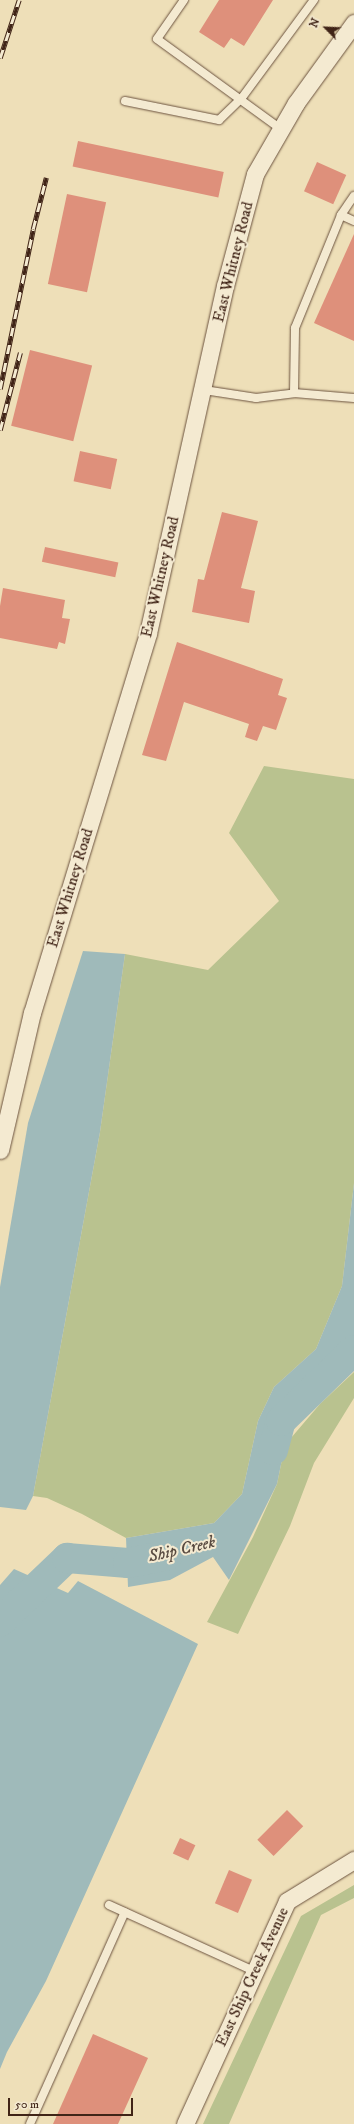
<!DOCTYPE html>
<html>
<head>
<meta charset="utf-8">
<style>
  body { margin:0 }
  #map { position:relative; width:354px; height:2124px; overflow:hidden; background:#eedfb8; font-family:"IM FELL DW Pica",serif }
  div>[style] { position:absolute }
  [style*='--x'] { left:calc(var(--x)*1px); top:calc(var(--y)*1px); width:calc(var(--w)*1px); rotate:calc(var(--a)*1deg) }
  .green>* { inset:0; background:#b9c28f }
  .water>* { inset:0; background:#9fbaba }
  .river>* { height:30px; margin:-15px; padding:0 15px; transform-origin:15px; border-radius:15px; background:#9fbaba }
  .building>* { inset:0; background:#de907b; transform-origin:0 0 }
  .roads { filter:drop-shadow(0 0 1px #6c533f) drop-shadow(0 0 1px #6c533f) }
  .service>* { height:8px; margin:-4px; padding:0 4px; transform-origin:4px; border-radius:4px; background:#f4ead1 }
  .minor>* { height:17px; margin:-8.5px; padding:0 8.5px; transform-origin:8.5px; border-radius:8.5px; background:#f4ead1 }
  .rail>* { height:4.5px; margin-top:-2.25px; transform-origin:0; background:repeating-linear-gradient(90deg,#f4ead1 0 9px,#402417 0 18px); box-sizing:border-box; border-block:1px solid #402417 }
  span { translate:-50% -50%; white-space:nowrap; text-align:center; line-height:1.15; -webkit-text-stroke:4px #f4ead1; paint-order:stroke }
  .street-label { font-size:16px; color:#402417 }
  .water-label { font-size:17px; color:#584a40; font-style:italic }
  .north { position:absolute; left:306px; top:8px; width:40px; height:40px; -webkit-text-stroke:3px #f4ead1; paint-order:stroke; rotate:294deg; font-size:11px; font-weight:700; line-height:16px; text-align:center; color:#402417 }
  .north::after { content:''; display:block; margin:auto; width:14px; height:18px; background:#402417; clip-path:polygon(50% 0,100% 100%,50% 72%,0 100%) }
  .scale { position:absolute; left:8px; top:2098px; width:125px; height:18px; box-sizing:border-box; border:2px solid #402417; border-top:0; padding-left:5px; font-size:12px; line-height:14px; white-space:nowrap; color:#402417; -webkit-text-stroke:3px #f4ead1; paint-order:stroke }
</style>
</head>
<body>
<div id="map">
  <div class="green">
    <i style="clip-path:polygon(264px 766px,354px 779px,354px 1183px,342px 1286px,316px 1349px,274px 1387px,258px 1421px,242px 1494px,214px 1523px,126px 1538px,82px 1514px,47px 1498px,33px 1496px,100px 1132px,125px 954px,208px 970px,279px 901px,229px 833px)"></i>
    <i style="clip-path:polygon(354px 1372px,354px 1398px,314px 1463px,290px 1526px,238px 1634px,207px 1622px,253px 1537px,277px 1484px,285px 1445px,320px 1404px)"></i>
    <i style="clip-path:polygon(354px 1885px,354px 1898px,321px 1915px,229px 2124px,203px 2124px,301px 1916px)"></i>
  </div>
  <div class="water">
    <i style="clip-path:polygon(83px 951px,125px 954px,100px 1132px,33px 1496px,26px 1510px,0 1507px,0 1287px,28px 1123px)"></i>
    <i style="clip-path:polygon(354px 1183px,354px 1363px,289px 1404px,285px 1445px,277px 1484px,229px 1580px,213px 1557px,170px 1580px,128px 1587px,126px 1538px,214px 1523px,242px 1494px,258px 1421px,274px 1387px,316px 1349px,342px 1286px)"></i>
    <i style="clip-path:polygon(14px 1569px,68px 1593px,78px 1581px,198px 1644px,46px 1981px,7px 2052px,0 2069px,0 1585px)"></i>
  </div>
  <div class="river">
    <i style="--x:273;--y:1450;--w:30;--a:-75"></i>
    <i style="--x:281;--y:1421;--w:102;--a:-44.2"></i>
    <i style="--x:0;--y:1622;--w:93;--a:-43.7"></i>
    <i style="--x:67;--y:1558;--w:61;--a:4.7"></i>
    <i style="--x:128;--y:1563;--w:41;--a:-11.3"></i>
  </div>
  <div class="building">
    <i style="clip-path:polygon(219px 0,273px 0,244px 46px,231px 38px,224px 48px,199px 32px)"></i>
    <i style="left:78px;top:141px;width:149px;height:26px;rotate:12deg"></i>
    <i style="left:317px;top:162px;width:32px;height:32px;rotate:24deg"></i>
    <i style="left:67px;top:194px;width:40px;height:92px;rotate:12deg"></i>
    <i style="clip-path:polygon(354px 234px,354px 341px,314px 323px)"></i>
    <i style="left:30px;top:350px;width:64px;height:78px;rotate:14deg"></i>
    <i style="left:80px;top:451px;width:38px;height:31px;rotate:12deg"></i>
    <i style="clip-path:polygon(222px 512px,258px 521px,241px 588px,255px 591px,249px 623px,192px 612px,198px 579px,204px 580px)"></i>
    <i style="left:45px;top:547px;width:75px;height:15px;rotate:12deg"></i>
    <i style="clip-path:polygon(3px 588px,65px 600px,62px 618px,70px 619px,65px 644px,59px 642px,57px 649px,0 638px,0 606px)"></i>
    <i style="clip-path:polygon(177px 642px,283px 679px,278px 695px,287px 698px,276px 730px,263px 726px,257px 741px,245px 737px,249px 724px,184px 702px,166px 761px,142px 755px)"></i>
    <i style="left:287px;top:1810px;width:23px;height:42px;rotate:45deg"></i>
    <i style="left:180px;top:1838px;width:17px;height:17px;rotate:25deg"></i>
    <i style="left:229px;top:1870px;width:25px;height:36px;rotate:23deg"></i>
    <i style="clip-path:polygon(93px 2034px,148px 2058px,118px 2124px,53px 2124px)"></i>
  </div>
  <div class="roads">
    <div class="service">
      <i style="--x:184;--y:0;--w:47;--a:124.7"></i>
      <i style="--x:157;--y:39;--w:153;--a:36"></i>
      <i style="--x:125;--y:101;--w:96;--a:11.4"></i>
      <i style="--x:219;--y:120;--w:30;--a:-44"></i>
      <i style="--x:241;--y:99;--w:123;--a:-53.6"></i>
      <i style="--x:341;--y:215;--w:23;--a:-56"></i>
      <i style="--x:204;--y:390;--w:53;--a:8.7"></i>
      <i style="--x:256;--y:398;--w:38;--a:-7"></i>
      <i style="--x:294;--y:393;--w:60;--a:4.8"></i>
      <i style="--x:294;--y:393;--w:65;--a:-89.1"></i>
      <i style="--x:295;--y:328;--w:122;--a:-67.8"></i>
      <i style="--x:341;--y:215;--w:14;--a:25"></i>
      <i style="--x:109;--y:1905;--w:159;--a:24.5"></i>
      <i style="--x:30;--y:2124;--w:232;--a:-65.9"></i>
    </div>
    <div class="minor">
      <i style="--x:0;--y:1150;--w:141;--a:-76.9"></i>
      <i style="--x:32;--y:1013;--w:397;--a:-73"></i>
      <i style="--x:148;--y:633;--w:355;--a:-77.5"></i>
      <i style="--x:225;--y:286;--w:116;--a:-75"></i>
      <i style="--x:255;--y:174;--w:82;--a:-60"></i>
      <i style="--x:296;--y:103;--w:99;--a:-54.1"></i>
      <i style="--x:185;--y:2124;--w:245;--a:-65.4"></i>
      <i style="--x:287;--y:1901;--w:79;--a:-31.5"></i>
    </div>
  </div>
  <div class="rail">
    <i style="--x:0;--y:58;--w:61;--a:-71.9"></i>
    <i style="--x:0;--y:389;--w:163;--a:-78.3"></i>
    <i style="--x:33;--y:229;--w:53;--a:-75.7"></i>
    <i style="--x:0;--y:430;--w:80;--a:-75.4"></i>
  </div>
  <div class="street-label">
    <span style="left:233px;top:262px;rotate:-76deg">East Whitney Road</span>
    <span style="left:160px;top:577px;rotate:-77deg">East Whitney Road</span>
    <span style="left:70px;top:888px;rotate:-73deg">East Whitney Road</span>
    <span style="left:252px;top:1977px;rotate:-65deg">East Ship Creek Avenue</span>
  </div>
  <div class="water-label">
    <span style="left:182px;top:1550px;rotate:-13deg">Ship Creek</span>
  </div>
  <div class="north">N</div>
  <div class="scale">50 m</div>
</div>
</body>
</html>
